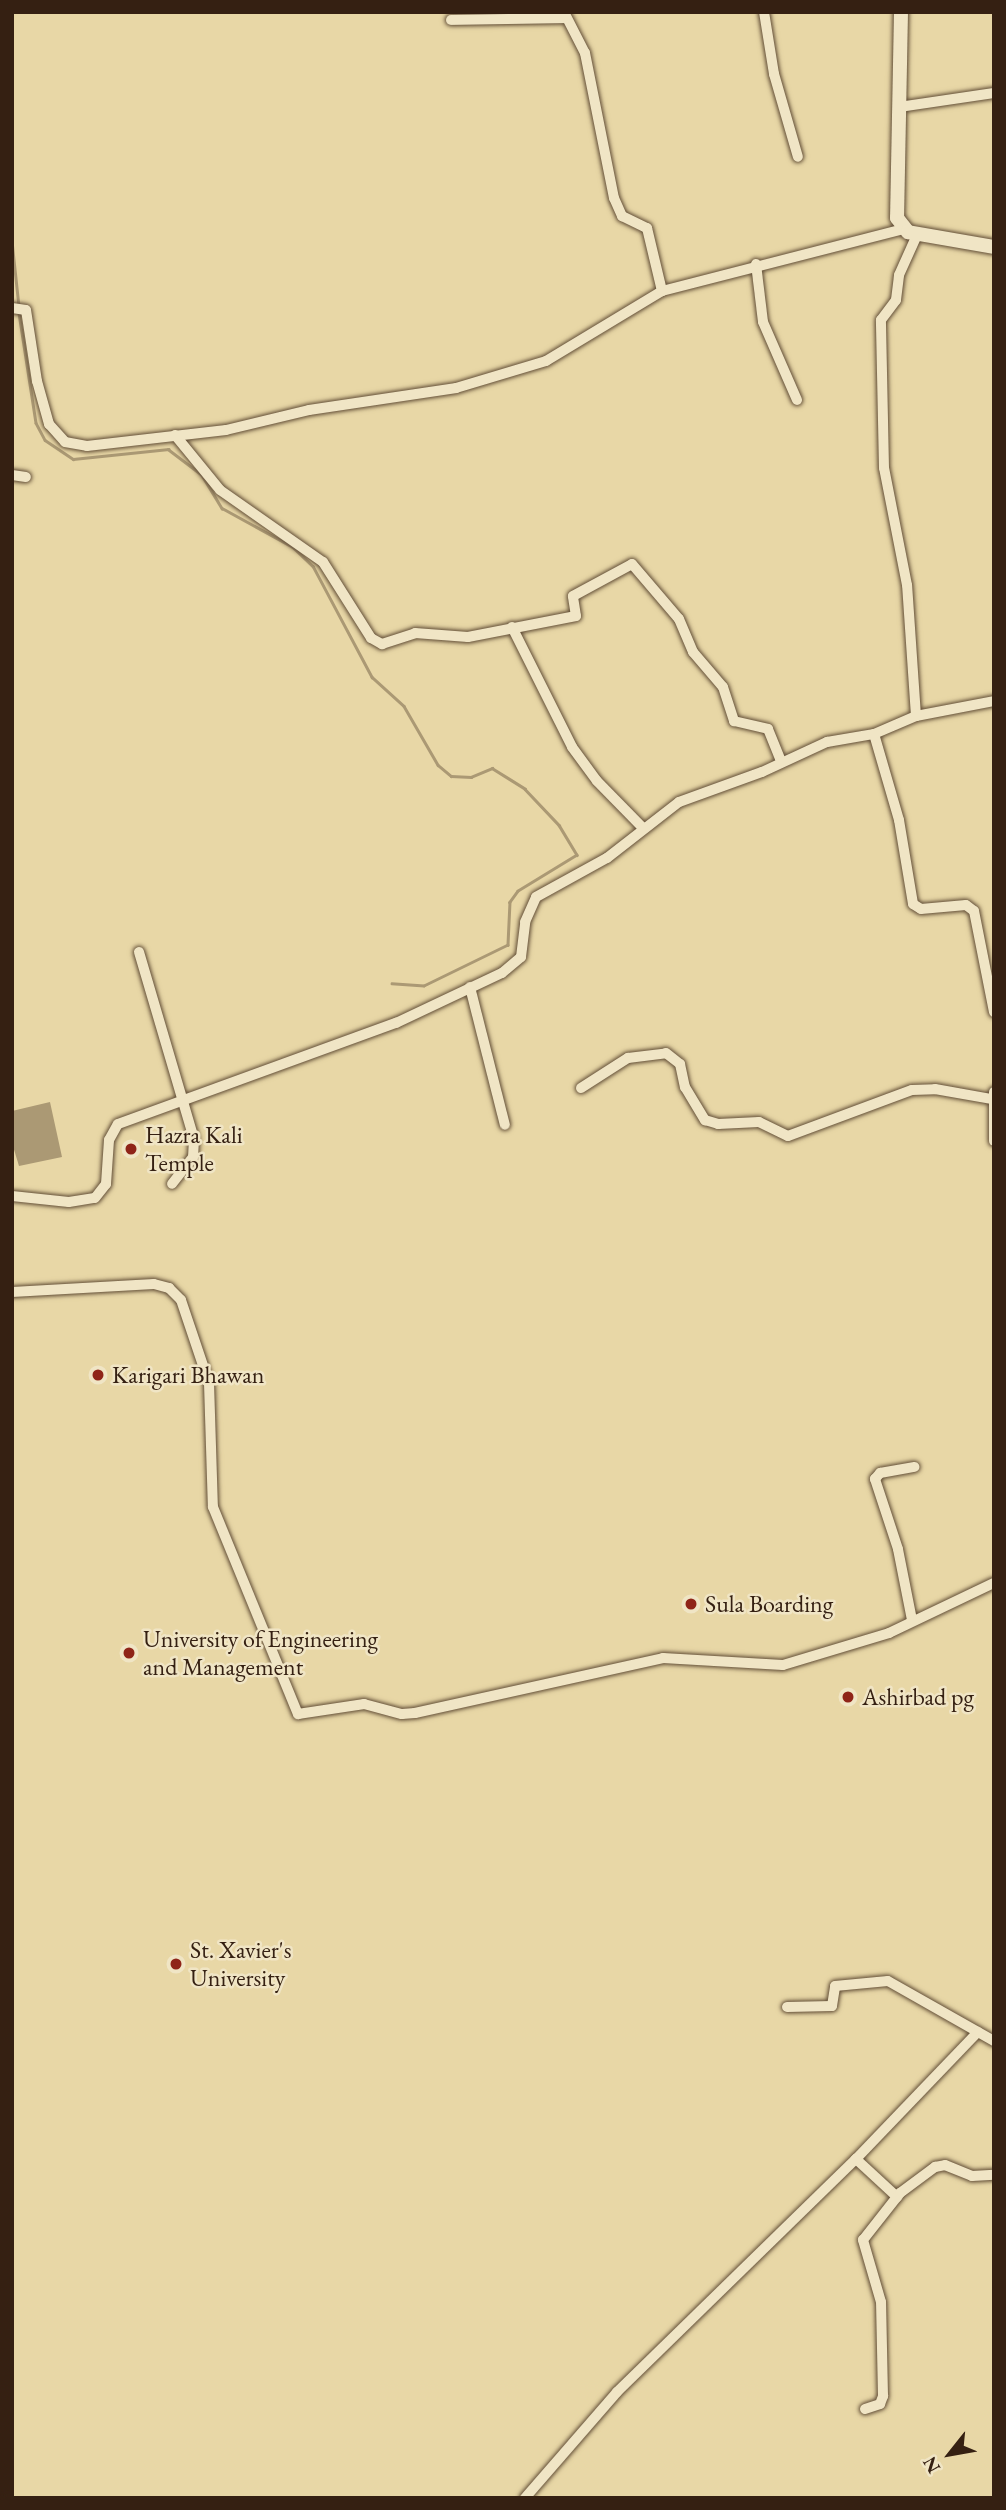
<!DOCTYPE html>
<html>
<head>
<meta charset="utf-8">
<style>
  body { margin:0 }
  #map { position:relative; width:1006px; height:2510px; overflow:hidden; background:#e8d7a6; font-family:"EB Garamond",serif }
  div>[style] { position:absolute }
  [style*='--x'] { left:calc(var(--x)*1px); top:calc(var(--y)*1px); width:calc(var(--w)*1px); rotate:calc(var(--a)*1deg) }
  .water>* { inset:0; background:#ab9974 }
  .stream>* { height:2.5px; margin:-1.25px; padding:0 1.25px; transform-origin:1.25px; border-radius:1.25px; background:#ab9974 }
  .roads { filter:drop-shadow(0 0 2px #624e37) drop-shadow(0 0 2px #624e37) }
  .street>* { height:10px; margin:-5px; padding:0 5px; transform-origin:5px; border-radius:5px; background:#f0e5c5 }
  .secondary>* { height:14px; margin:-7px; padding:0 7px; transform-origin:7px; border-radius:7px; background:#f0e5c5 }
  .dots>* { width:19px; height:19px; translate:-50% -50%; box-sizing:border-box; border:4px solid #f0e5c5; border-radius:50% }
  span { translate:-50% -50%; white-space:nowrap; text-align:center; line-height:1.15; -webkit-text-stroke:5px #f0e5c5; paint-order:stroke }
  .poi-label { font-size:24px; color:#352012 }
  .left { translate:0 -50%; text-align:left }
  .frame { position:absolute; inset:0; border:14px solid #352012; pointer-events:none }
  .north { position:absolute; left:915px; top:2419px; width:70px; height:70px; -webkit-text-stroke:5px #f0e5c5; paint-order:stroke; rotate:239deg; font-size:19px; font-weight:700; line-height:28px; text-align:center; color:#352012 }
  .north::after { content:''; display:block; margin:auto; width:24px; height:32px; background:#352012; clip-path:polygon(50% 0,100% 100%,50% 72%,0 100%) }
</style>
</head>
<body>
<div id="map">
  <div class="water">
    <i style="clip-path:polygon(50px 1102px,62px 1157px,19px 1166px,12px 1143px,12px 1111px)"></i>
  </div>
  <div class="stream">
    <i style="--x:12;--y:241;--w:65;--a:83.9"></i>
    <i style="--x:19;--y:313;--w:111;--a:81.2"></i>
    <i style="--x:36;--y:423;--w:19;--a:62"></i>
    <i style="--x:45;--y:440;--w:34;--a:34"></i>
    <i style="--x:73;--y:459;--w:96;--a:-6"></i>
    <i style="--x:168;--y:449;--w:43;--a:37.4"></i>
    <i style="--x:202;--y:475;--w:39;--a:59"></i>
    <i style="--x:222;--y:508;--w:81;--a:28.8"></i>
    <i style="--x:293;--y:547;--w:28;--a:44"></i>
    <i style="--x:313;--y:566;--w:126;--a:62"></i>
    <i style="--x:372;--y:677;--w:43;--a:42.2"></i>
    <i style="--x:404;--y:706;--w:68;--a:60"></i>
    <i style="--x:438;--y:765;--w:17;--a:40"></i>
    <i style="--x:451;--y:776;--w:20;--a:3"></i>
    <i style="--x:471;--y:777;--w:23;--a:-23"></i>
    <i style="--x:492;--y:768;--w:39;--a:32"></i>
    <i style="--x:525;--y:789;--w:50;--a:46.6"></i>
    <i style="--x:559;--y:825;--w:35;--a:59"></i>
    <i style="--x:577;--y:855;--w:69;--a:148.6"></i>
    <i style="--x:518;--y:891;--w:14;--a:126"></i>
    <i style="--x:510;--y:902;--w:43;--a:92.7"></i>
    <i style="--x:508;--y:945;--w:93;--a:154"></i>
    <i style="--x:424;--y:986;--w:32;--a:-176"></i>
  </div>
  <div class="roads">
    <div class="street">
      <i style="--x:564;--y:12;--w:46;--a:62.9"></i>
      <i style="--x:585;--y:53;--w:148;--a:78.7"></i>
      <i style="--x:614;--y:198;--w:20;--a:66"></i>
      <i style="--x:622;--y:216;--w:28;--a:26"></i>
      <i style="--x:647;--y:228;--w:65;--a:76.6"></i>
      <i style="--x:764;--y:12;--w:63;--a:80.8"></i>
      <i style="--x:774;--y:74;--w:86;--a:73.9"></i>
      <i style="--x:451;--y:20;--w:114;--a:-1"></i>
      <i style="--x:899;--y:107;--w:96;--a:-8.4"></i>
      <i style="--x:756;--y:264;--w:58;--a:83.1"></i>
      <i style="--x:763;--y:322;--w:85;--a:66.4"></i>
      <i style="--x:12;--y:308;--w:14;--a:8"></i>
      <i style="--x:26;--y:310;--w:72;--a:81.2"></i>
      <i style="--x:37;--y:381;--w:45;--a:74.4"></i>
      <i style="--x:49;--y:424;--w:24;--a:48"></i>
      <i style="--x:65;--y:442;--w:22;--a:10"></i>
      <i style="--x:87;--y:446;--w:140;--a:-6.6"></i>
      <i style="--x:226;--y:430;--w:85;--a:-13.5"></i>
      <i style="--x:309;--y:410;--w:149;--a:-8.5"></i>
      <i style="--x:456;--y:388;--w:94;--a:-16.7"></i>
      <i style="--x:546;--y:361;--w:135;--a:-31.1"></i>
      <i style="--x:662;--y:291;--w:250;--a:-14.4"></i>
      <i style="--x:175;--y:435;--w:71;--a:50.7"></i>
      <i style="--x:220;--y:490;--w:126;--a:35"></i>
      <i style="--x:323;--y:562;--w:90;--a:57.7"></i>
      <i style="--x:371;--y:638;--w:13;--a:29"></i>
      <i style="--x:382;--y:644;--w:35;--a:-18"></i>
      <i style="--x:415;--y:633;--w:53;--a:4.3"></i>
      <i style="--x:468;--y:637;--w:110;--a:-11"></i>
      <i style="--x:576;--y:616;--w:20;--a:-99"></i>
      <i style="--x:573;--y:596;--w:67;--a:-28.5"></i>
      <i style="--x:632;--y:564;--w:72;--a:49.5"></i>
      <i style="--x:679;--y:619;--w:36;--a:67"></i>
      <i style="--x:693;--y:652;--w:46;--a:49.4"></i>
      <i style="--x:723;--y:687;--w:36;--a:72"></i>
      <i style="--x:734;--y:721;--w:35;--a:13"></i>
      <i style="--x:768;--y:729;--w:35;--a:68"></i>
      <i style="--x:12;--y:475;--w:14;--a:8"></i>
      <i style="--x:512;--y:627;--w:134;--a:63.4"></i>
      <i style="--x:572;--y:747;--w:42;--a:53.7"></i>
      <i style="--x:597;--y:781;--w:66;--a:45.6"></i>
      <i style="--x:916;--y:716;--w:131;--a:-93.9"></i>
      <i style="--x:907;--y:585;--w:119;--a:-101.1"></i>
      <i style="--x:884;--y:468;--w:148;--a:-91.2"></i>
      <i style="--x:881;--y:320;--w:25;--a:-53"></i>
      <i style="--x:896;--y:300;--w:25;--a:-83"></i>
      <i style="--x:899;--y:275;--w:44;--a:-65.8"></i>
      <i style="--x:874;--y:734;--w:90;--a:73.8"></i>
      <i style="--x:899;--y:820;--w:85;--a:80.5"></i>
      <i style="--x:913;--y:904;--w:9;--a:32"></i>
      <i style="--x:921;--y:909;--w:45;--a:-5.1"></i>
      <i style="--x:966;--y:905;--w:10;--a:37"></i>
      <i style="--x:974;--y:911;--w:103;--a:78.8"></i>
      <i style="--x:139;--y:952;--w:195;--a:73.6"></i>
      <i style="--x:194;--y:1139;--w:18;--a:93"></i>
      <i style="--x:193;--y:1157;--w:34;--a:128"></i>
      <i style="--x:470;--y:987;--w:142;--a:75.8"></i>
      <i style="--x:581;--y:1088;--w:56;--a:-32.6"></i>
      <i style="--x:628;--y:1058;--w:38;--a:-7"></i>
      <i style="--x:666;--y:1053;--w:18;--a:38"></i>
      <i style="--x:680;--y:1064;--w:24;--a:78"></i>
      <i style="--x:685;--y:1087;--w:39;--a:59"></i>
      <i style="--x:705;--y:1120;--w:14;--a:17"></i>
      <i style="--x:718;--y:1124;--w:41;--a:-2.8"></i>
      <i style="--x:759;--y:1122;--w:32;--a:26"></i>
      <i style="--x:788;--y:1136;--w:132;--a:-20.4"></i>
      <i style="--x:912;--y:1090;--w:23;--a:-2"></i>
      <i style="--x:935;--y:1089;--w:58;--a:10"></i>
      <i style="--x:994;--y:1092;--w:49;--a:90"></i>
      <i style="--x:12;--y:1196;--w:57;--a:6"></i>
      <i style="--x:69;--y:1202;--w:26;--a:-9"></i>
      <i style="--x:95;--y:1198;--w:18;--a:-52"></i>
      <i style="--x:106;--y:1184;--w:44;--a:-86.1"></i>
      <i style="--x:109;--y:1140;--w:18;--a:-61"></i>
      <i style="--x:118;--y:1124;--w:296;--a:-20"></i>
      <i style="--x:396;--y:1023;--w:117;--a:-25.3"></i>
      <i style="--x:502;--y:973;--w:25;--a:-40"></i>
      <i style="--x:521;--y:957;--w:35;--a:-83"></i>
      <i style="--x:525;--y:922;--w:27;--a:-66"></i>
      <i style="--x:536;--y:897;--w:81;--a:-28.8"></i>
      <i style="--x:607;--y:858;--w:91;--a:-37.9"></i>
      <i style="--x:679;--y:802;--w:88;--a:-19.9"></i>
      <i style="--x:762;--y:772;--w:72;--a:-24.8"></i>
      <i style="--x:827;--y:742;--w:48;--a:-9.7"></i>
      <i style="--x:874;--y:734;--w:46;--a:-23.2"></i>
      <i style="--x:916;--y:716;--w:79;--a:-10.9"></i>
      <i style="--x:12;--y:1292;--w:142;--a:-3.2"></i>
      <i style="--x:154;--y:1284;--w:16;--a:15"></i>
      <i style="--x:169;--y:1288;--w:17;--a:45"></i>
      <i style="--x:181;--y:1300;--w:88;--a:71.4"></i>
      <i style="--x:209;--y:1383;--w:124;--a:88.2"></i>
      <i style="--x:213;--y:1507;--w:224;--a:67.7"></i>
      <i style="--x:298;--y:1714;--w:67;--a:-8.6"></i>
      <i style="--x:364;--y:1704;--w:39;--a:15"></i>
      <i style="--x:402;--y:1714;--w:13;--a:-4"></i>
      <i style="--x:415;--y:1713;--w:254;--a:-12.5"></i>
      <i style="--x:663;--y:1658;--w:120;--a:3.3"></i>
      <i style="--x:783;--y:1665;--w:111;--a:-16.8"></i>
      <i style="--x:889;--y:1633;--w:116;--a:-25.5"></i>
      <i style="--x:912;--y:1620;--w:72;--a:-101.2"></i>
      <i style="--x:898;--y:1549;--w:74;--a:-108.2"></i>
      <i style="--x:875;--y:1479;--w:8;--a:-50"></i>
      <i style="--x:880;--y:1473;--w:35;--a:-10"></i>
      <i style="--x:787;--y:2007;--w:45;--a:-1.3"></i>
      <i style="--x:832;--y:2006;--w:20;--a:-81"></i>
      <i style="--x:835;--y:1986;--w:53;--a:-5.4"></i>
      <i style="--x:888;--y:1981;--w:122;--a:29.5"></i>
      <i style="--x:856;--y:2159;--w:56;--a:42.8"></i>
      <i style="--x:865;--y:2409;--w:16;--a:-18"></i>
      <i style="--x:880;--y:2404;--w:9;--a:-69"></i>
      <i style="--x:883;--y:2396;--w:94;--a:-91.2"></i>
      <i style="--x:881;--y:2302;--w:65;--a:-106.2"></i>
      <i style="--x:863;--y:2240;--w:60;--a:-51.8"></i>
      <i style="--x:900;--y:2193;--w:44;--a:-36.6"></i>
      <i style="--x:935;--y:2167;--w:10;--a:-11"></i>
      <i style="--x:945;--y:2165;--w:29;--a:22"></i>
      <i style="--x:972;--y:2176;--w:22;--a:-3"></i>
      <i style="--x:525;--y:2498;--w:140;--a:-49"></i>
      <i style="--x:617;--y:2392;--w:334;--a:-44.3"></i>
      <i style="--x:856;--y:2159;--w:176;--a:-46.2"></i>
    </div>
    <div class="secondary">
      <i style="--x:901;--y:12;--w:206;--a:91.1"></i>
      <i style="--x:897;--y:218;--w:18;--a:52"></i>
      <i style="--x:908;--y:232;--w:87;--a:9.9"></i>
    </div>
  </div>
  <div class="dots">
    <i style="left:131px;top:1149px;background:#8f2418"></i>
    <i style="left:98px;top:1375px;background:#8f2418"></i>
    <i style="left:691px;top:1604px;background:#8f2418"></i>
    <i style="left:129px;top:1653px;background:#8f2418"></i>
    <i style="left:848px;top:1697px;background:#8f2418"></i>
    <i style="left:176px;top:1964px;background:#8f2418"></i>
  </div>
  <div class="poi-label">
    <span class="left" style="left:145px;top:1149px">Hazra Kali<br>Temple</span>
    <span class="left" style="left:112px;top:1375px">Karigari Bhawan</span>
    <span class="left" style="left:705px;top:1604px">Sula Boarding</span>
    <span class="left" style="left:143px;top:1653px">University of Engineering<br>and Management</span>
    <span class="left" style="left:862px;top:1697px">Ashirbad pg</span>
    <span class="left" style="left:190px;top:1964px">St. Xavier's<br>University</span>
  </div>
  <div class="frame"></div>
  <div class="north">N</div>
</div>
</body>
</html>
